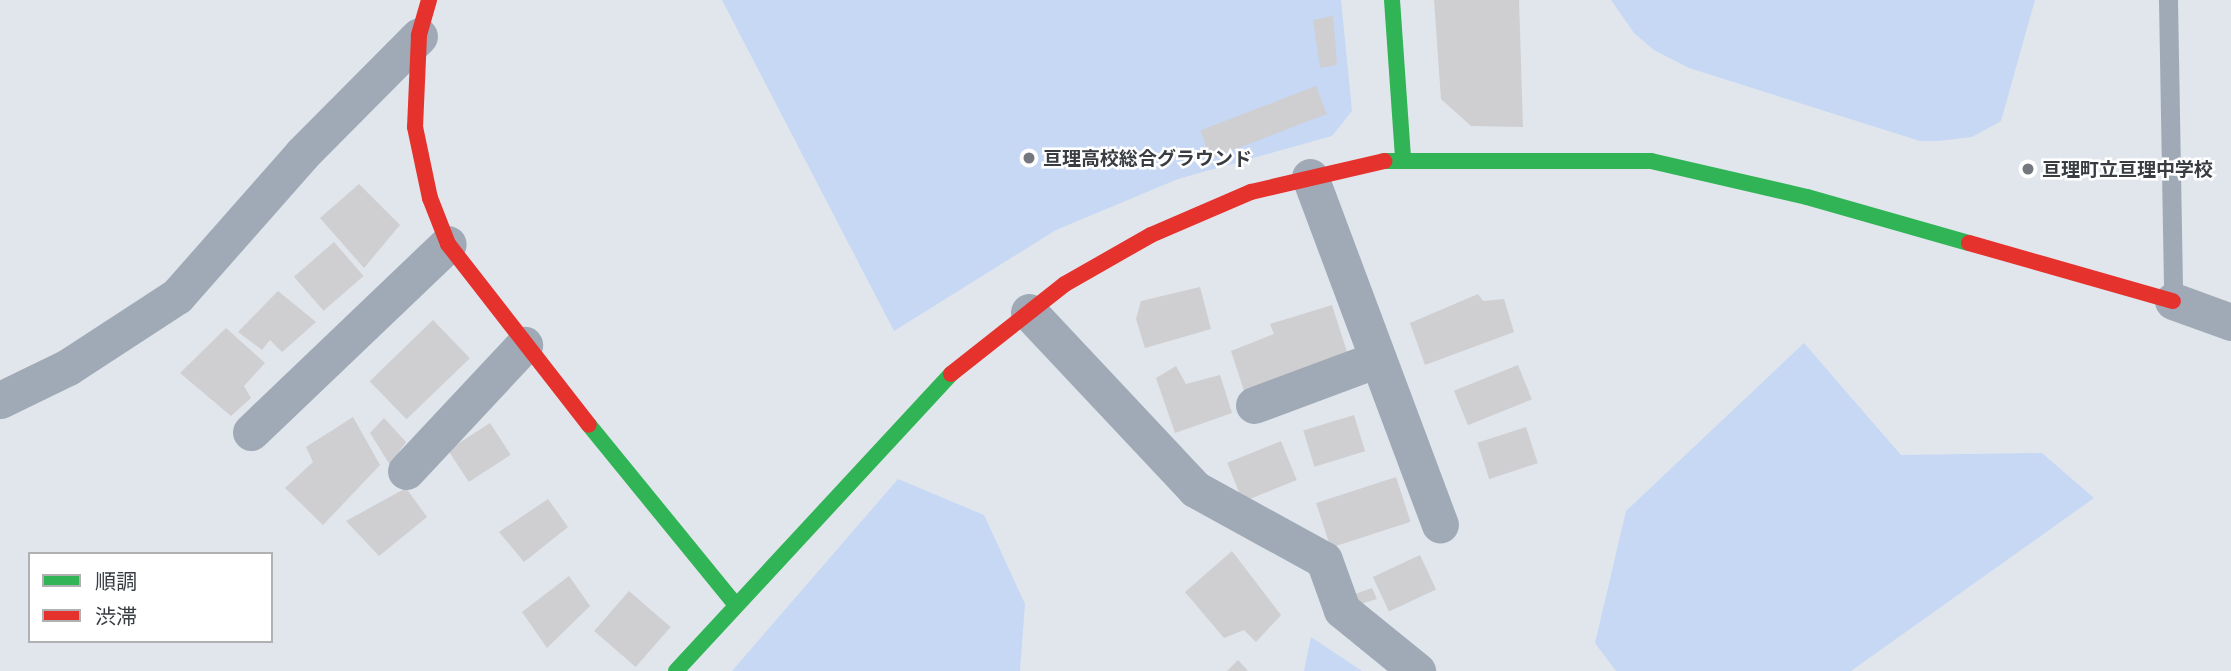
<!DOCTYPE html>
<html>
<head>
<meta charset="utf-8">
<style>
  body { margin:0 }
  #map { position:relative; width:2231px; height:671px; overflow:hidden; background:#e1e6ed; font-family:"Titillium Web","Noto Sans JP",sans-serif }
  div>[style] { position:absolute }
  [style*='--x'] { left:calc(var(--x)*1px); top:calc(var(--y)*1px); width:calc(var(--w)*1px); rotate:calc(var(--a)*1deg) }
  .green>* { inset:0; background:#c6d8f4 }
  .building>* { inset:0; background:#cfced0; transform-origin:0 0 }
  .lane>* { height:19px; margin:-9.5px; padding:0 9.5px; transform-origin:9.5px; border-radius:9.5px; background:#a0aab7 }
  .street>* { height:37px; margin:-18.5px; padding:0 18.5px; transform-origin:18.5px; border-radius:18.5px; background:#a0aab7 }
  .fast>* { height:16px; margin:-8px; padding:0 8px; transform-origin:8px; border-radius:8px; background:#30b455 }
  .jam>* { height:16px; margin:-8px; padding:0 8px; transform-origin:8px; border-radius:8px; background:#e5322d }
  .dots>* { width:19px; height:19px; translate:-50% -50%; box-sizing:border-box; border:4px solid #fff; border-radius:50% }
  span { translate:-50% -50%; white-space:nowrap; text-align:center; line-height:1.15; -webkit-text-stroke:5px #fff; paint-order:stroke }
  .poi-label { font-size:19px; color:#393d42; font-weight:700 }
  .left { translate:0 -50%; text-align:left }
  .legend { position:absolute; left:28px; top:552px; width:245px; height:91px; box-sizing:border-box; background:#fff; border:2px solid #b0b1b3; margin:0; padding:9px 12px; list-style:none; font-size:21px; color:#393d42 }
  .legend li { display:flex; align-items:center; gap:14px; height:35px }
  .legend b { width:35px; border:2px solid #b0b1b3 }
</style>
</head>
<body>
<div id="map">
  <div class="green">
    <i style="clip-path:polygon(722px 0,1341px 0,1352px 111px,1332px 136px,1178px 179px,1056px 230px,894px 331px)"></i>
    <i style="clip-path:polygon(1611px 0,2035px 0,2001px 121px,1972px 137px,1938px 141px,1920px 141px,1689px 68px,1654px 50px,1634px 33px)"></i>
    <i style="clip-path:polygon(1804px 343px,1901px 455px,2042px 453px,2094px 498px,1851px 671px,1616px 671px,1595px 643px,1626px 511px)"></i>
    <i style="clip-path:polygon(898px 479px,984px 515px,1025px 604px,1020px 671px,732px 671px)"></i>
    <i style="clip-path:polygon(1311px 637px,1362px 671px,1304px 671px)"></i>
  </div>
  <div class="building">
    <i style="clip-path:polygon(1434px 0,1519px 0,1523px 127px,1471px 126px,1441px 99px)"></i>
    <i style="clip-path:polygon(1333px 16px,1337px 65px,1320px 68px,1313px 20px)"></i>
    <i style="left:1316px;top:86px;width:30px;height:124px;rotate:69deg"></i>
    <i style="clip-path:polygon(359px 184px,400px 225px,364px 268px,320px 218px)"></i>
    <i style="left:334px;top:242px;width:45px;height:53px;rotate:49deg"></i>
    <i style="clip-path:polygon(1200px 287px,1211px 329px,1145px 348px,1136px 319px,1141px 301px)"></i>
    <i style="clip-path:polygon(278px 291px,316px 322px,282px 352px,270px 340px,262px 350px,238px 332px)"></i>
    <i style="clip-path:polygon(1478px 294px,1483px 301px,1504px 299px,1514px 332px,1425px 365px,1410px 323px)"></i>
    <i style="clip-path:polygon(1332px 305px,1348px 355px,1246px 397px,1231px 351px,1274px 334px,1270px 324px)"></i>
    <i style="left:433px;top:320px;width:53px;height:88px;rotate:46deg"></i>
    <i style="clip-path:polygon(226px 328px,265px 363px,244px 386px,251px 398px,231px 416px,180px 373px)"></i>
    <i style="left:1518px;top:365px;width:37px;height:69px;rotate:68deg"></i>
    <i style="clip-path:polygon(1176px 366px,1186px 384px,1220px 375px,1232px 413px,1175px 433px,1156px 378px)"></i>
    <i style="left:1354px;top:415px;width:38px;height:53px;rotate:73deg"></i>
    <i style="clip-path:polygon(353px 417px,380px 465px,323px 525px,285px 488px,313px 462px,306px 447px)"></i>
    <i style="clip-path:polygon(384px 418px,406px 442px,390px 465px,370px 433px)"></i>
    <i style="left:490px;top:423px;width:38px;height:50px;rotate:57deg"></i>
    <i style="left:1526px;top:427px;width:38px;height:51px;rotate:72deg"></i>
    <i style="left:1281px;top:441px;width:42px;height:58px;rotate:68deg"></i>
    <i style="left:1396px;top:477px;width:47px;height:84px;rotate:72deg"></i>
    <i style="clip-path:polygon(406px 488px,427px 517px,379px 556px,346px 521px)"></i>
    <i style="clip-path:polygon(548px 499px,568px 527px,524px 562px,499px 532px)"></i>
    <i style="clip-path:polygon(1232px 551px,1281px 615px,1256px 642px,1244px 630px,1224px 638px,1185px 592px)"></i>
    <i style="left:1420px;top:555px;width:38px;height:52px;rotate:65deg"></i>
    <i style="clip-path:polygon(569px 576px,590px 606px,547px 648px,522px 612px)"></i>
    <i style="clip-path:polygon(1372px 588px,1377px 599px,1357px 605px,1352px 595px)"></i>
    <i style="left:629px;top:591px;width:55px;height:53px;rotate:41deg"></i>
    <i style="clip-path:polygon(1238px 660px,1248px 671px,1227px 671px)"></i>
  </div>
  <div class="lane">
    <i style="--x:2168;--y:0;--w:301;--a:89"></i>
  </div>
  <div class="street">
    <i style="--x:1310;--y:177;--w:371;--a:69.5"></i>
    <i style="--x:2173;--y:301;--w:62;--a:19.9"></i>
    <i style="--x:1029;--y:312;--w:243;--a:46.8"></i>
    <i style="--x:1195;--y:489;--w:147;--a:28.8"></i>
    <i style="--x:1324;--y:560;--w:53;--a:70.2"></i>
    <i style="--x:1342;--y:610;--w:97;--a:39.1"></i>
    <i style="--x:0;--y:400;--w:76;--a:-25.9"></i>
    <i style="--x:68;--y:367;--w:130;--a:-33.1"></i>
    <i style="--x:177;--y:296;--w:189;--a:-48.6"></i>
    <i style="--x:302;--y:154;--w:166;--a:-45.2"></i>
    <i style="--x:1254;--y:405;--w:132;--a:-20.4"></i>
    <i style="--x:251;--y:432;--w:272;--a:-43.7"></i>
    <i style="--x:406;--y:471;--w:173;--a:-46.9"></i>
  </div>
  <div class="fast">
    <i style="--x:1392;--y:0;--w:158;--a:86"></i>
    <i style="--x:1384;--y:161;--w:267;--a:0"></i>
    <i style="--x:1651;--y:161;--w:160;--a:13"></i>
    <i style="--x:1807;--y:197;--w:168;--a:15.9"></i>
    <i style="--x:589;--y:425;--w:231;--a:50.8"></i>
    <i style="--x:676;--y:671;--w:405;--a:-47.2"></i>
  </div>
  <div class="jam">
    <i style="--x:429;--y:0;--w:37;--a:106"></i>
    <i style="--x:419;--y:36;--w:91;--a:92.5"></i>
    <i style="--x:415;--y:127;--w:73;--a:78.1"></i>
    <i style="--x:430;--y:198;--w:49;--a:68.6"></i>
    <i style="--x:448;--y:244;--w:229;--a:52.1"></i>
    <i style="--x:1969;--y:243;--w:212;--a:15.9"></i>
    <i style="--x:951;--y:374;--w:145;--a:-38.3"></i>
    <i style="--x:1065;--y:284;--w:99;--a:-29.7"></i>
    <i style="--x:1151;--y:235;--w:109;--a:-23.3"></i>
    <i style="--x:1251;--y:192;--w:137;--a:-13.1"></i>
  </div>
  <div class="dots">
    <i style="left:1029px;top:158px;background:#74787e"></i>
    <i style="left:2028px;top:169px;background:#74787e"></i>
  </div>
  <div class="poi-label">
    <span class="left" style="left:1043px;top:158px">亘理高校総合グラウンド</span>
    <span class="left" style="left:2042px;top:169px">亘理町立亘理中学校</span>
  </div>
  <ul class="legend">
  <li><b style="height:9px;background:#30b455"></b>順調</li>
  <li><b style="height:9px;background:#e5322d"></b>渋滞</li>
  </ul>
</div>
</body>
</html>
